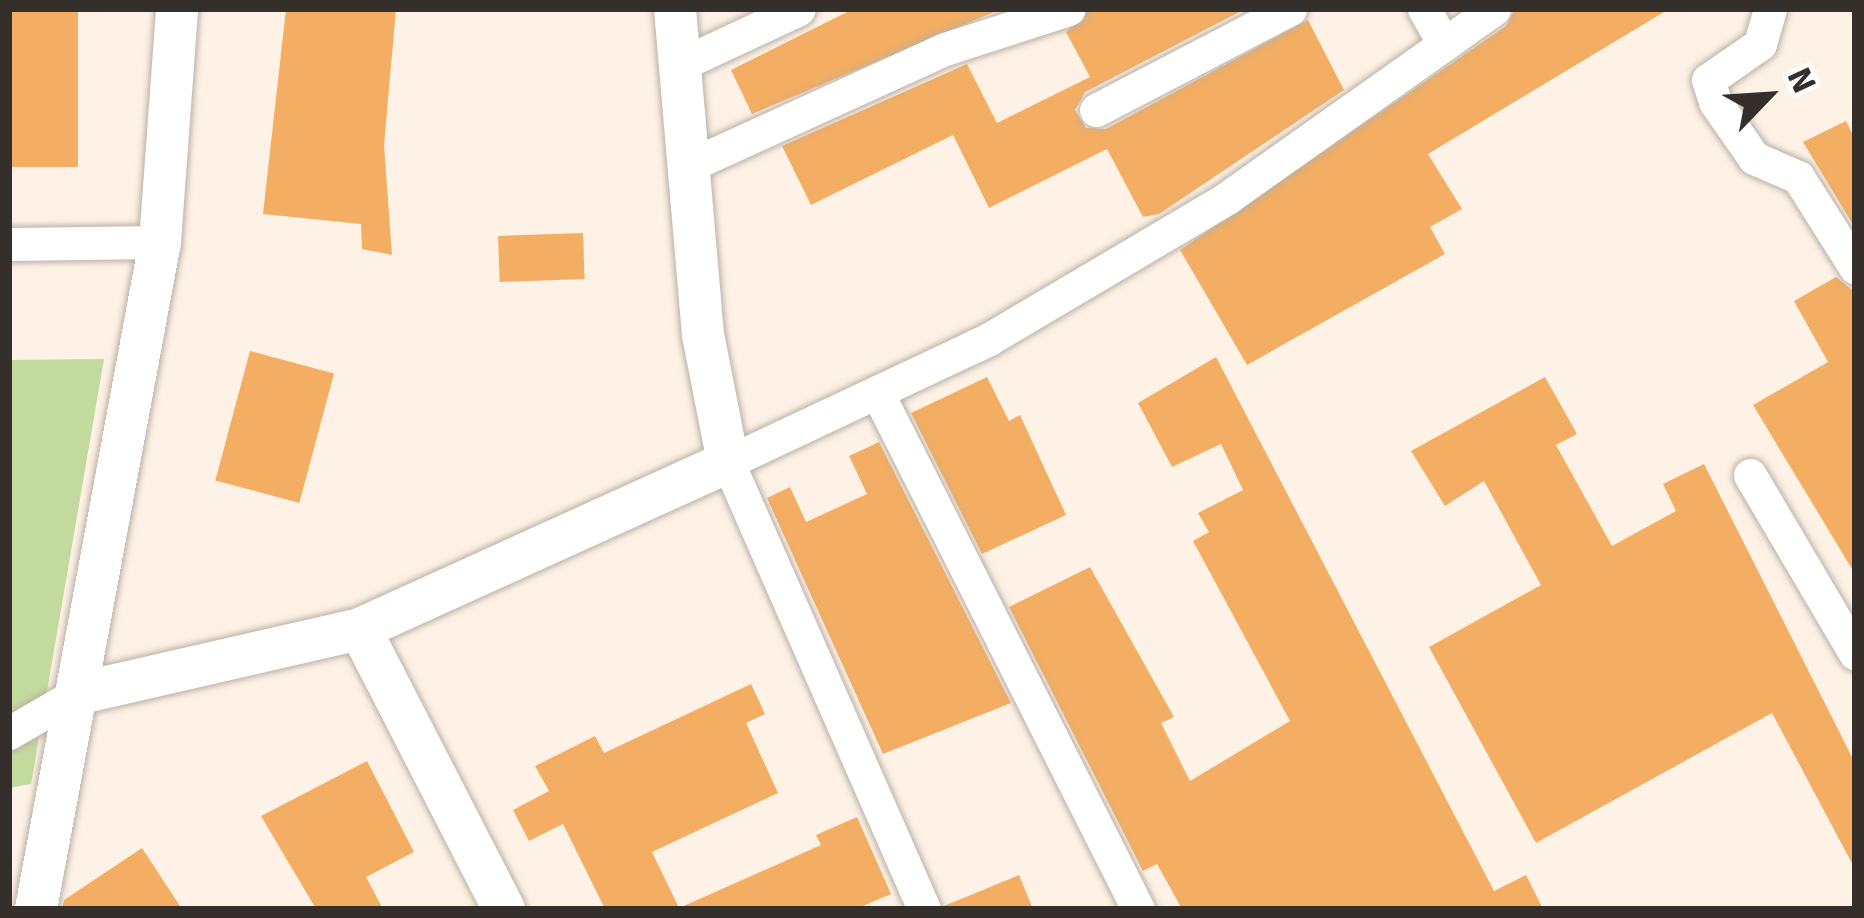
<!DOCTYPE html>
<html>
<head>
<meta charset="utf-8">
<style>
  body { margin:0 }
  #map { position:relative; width:1864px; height:918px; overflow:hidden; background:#fef2e6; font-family:Signika,sans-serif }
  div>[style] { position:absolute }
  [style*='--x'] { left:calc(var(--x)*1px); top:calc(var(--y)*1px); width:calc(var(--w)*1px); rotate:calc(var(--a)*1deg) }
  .green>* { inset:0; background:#c3da9f }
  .building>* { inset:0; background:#f3ae63; transform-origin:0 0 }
  .roads { filter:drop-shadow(0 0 3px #bbb0a5) drop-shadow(0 0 3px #bbb0a5) }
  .minor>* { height:33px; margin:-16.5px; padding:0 16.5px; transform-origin:16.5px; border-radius:16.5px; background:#fff }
  .tertiary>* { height:42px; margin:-21px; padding:0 21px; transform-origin:21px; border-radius:21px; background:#fff }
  span { translate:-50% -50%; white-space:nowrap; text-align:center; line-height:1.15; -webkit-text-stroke:10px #fff; paint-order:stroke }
  .frame { position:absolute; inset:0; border:12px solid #342f2b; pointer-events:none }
  .north { position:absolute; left:1708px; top:36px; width:120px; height:120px; -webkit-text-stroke:9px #fff; paint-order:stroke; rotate:65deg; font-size:33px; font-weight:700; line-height:48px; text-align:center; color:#342f2b }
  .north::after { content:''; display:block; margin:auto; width:42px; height:54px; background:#342f2b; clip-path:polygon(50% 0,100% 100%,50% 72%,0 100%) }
</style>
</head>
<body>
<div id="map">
  <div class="green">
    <i style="clip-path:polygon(104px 359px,31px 784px,9px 788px,9px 360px)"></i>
  </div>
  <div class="building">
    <i style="left:9px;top:9px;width:69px;height:158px"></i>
    <i style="clip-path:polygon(286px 9px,396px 9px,384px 145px,392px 255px,362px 249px,361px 224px,263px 214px)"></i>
    <i style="clip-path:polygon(853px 9px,1001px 9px,752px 114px,731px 70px)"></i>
    <i style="clip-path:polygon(1089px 9px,1245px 9px,1085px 92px,1075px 110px,1086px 128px,1106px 129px,1308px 20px,1344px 90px,1159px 214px,1143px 217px,1107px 149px,989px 208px,953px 135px,811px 205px,782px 146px,967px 64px,997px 123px,1090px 77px,1066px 32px)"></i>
    <i style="clip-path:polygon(1515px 9px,1669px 9px,1428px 154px,1462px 209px,1430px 227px,1445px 254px,1247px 365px,1180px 250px,1506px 26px)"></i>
    <i style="clip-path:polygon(1846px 121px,1855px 139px,1855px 228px,1803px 142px)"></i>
    <i style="left:583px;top:233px;width:46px;height:85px;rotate:88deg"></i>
    <i style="clip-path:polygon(1836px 277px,1855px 292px,1855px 574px,1753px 405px,1828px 362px,1794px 301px)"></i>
    <i style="left:250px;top:351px;width:87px;height:134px;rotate:15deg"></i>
    <i style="clip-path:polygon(1216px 357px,1494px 891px,1526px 875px,1543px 909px,1182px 909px,1157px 864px,1143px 871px,1009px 607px,1090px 567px,1174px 717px,1161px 723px,1190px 781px,1290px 721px,1193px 541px,1209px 532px,1198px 513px,1243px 490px,1221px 444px,1172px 467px,1138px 403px)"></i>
    <i style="clip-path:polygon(987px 377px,1009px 421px,1020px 415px,1066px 515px,982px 554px,911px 413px)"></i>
    <i style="clip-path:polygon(1545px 377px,1577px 434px,1556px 445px,1612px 546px,1676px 511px,1663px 484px,1704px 464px,1855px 763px,1855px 869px,1772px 713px,1536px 843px,1429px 647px,1541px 585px,1484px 481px,1445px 506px,1411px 451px)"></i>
    <i style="clip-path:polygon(879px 442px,1011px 703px,883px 754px,767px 498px,790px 487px,806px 522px,867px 494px,849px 456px)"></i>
    <i style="clip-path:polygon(751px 684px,765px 714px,746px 723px,778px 793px,652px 852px,679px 908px,821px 845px,816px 835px,857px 817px,891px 894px,856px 909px,605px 909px,563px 824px,529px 841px,513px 810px,549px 791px,535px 766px,595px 736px,604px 753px)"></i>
    <i style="clip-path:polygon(367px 761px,414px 852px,366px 877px,383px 909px,316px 909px,261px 816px)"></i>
    <i style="clip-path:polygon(142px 848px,182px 909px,62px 909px,64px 900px)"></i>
    <i style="clip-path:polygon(1019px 875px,1033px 909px,945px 909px,944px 906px)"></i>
  </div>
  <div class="roads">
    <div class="minor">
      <i style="--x:1424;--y:9;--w:38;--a:60"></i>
      <i style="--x:1770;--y:9;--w:36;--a:106"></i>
      <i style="--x:1760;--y:44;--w:63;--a:145.3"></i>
      <i style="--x:1708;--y:80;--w:23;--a:72"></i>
      <i style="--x:1715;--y:102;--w:68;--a:55.1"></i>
      <i style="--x:1754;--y:158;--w:48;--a:23.4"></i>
      <i style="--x:1798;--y:177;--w:107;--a:57.7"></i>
      <i style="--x:679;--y:65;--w:132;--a:-25"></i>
      <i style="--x:1096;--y:110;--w:219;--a:-27.5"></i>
      <i style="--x:688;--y:166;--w:282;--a:-24.5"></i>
      <i style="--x:945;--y:49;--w:130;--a:-17.9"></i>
      <i style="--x:9;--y:244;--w:151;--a:-0.8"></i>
      <i style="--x:877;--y:392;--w:579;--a:63.21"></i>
      <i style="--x:1750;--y:475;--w:207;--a:59.5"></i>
      <i style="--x:9;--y:733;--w:78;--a:-30.2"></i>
      <i style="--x:924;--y:909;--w:488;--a:-113.7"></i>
      <i style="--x:728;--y:462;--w:289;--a:-25.2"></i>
      <i style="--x:989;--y:339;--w:277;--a:-30.6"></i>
      <i style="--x:1227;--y:198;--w:327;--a:-35.3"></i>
    </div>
    <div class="tertiary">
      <i style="--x:360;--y:629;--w:404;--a:-24.4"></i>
      <i style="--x:728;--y:462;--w:129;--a:-101.1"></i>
      <i style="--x:703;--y:335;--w:327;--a:-94.9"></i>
      <i style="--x:76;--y:694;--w:291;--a:-12.9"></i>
      <i style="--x:360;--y:629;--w:315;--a:62.8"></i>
      <i style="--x:36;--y:909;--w:678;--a:-79.47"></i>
      <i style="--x:160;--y:242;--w:234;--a:-85.8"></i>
    </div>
  </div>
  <div class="frame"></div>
  <div class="north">N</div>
</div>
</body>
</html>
